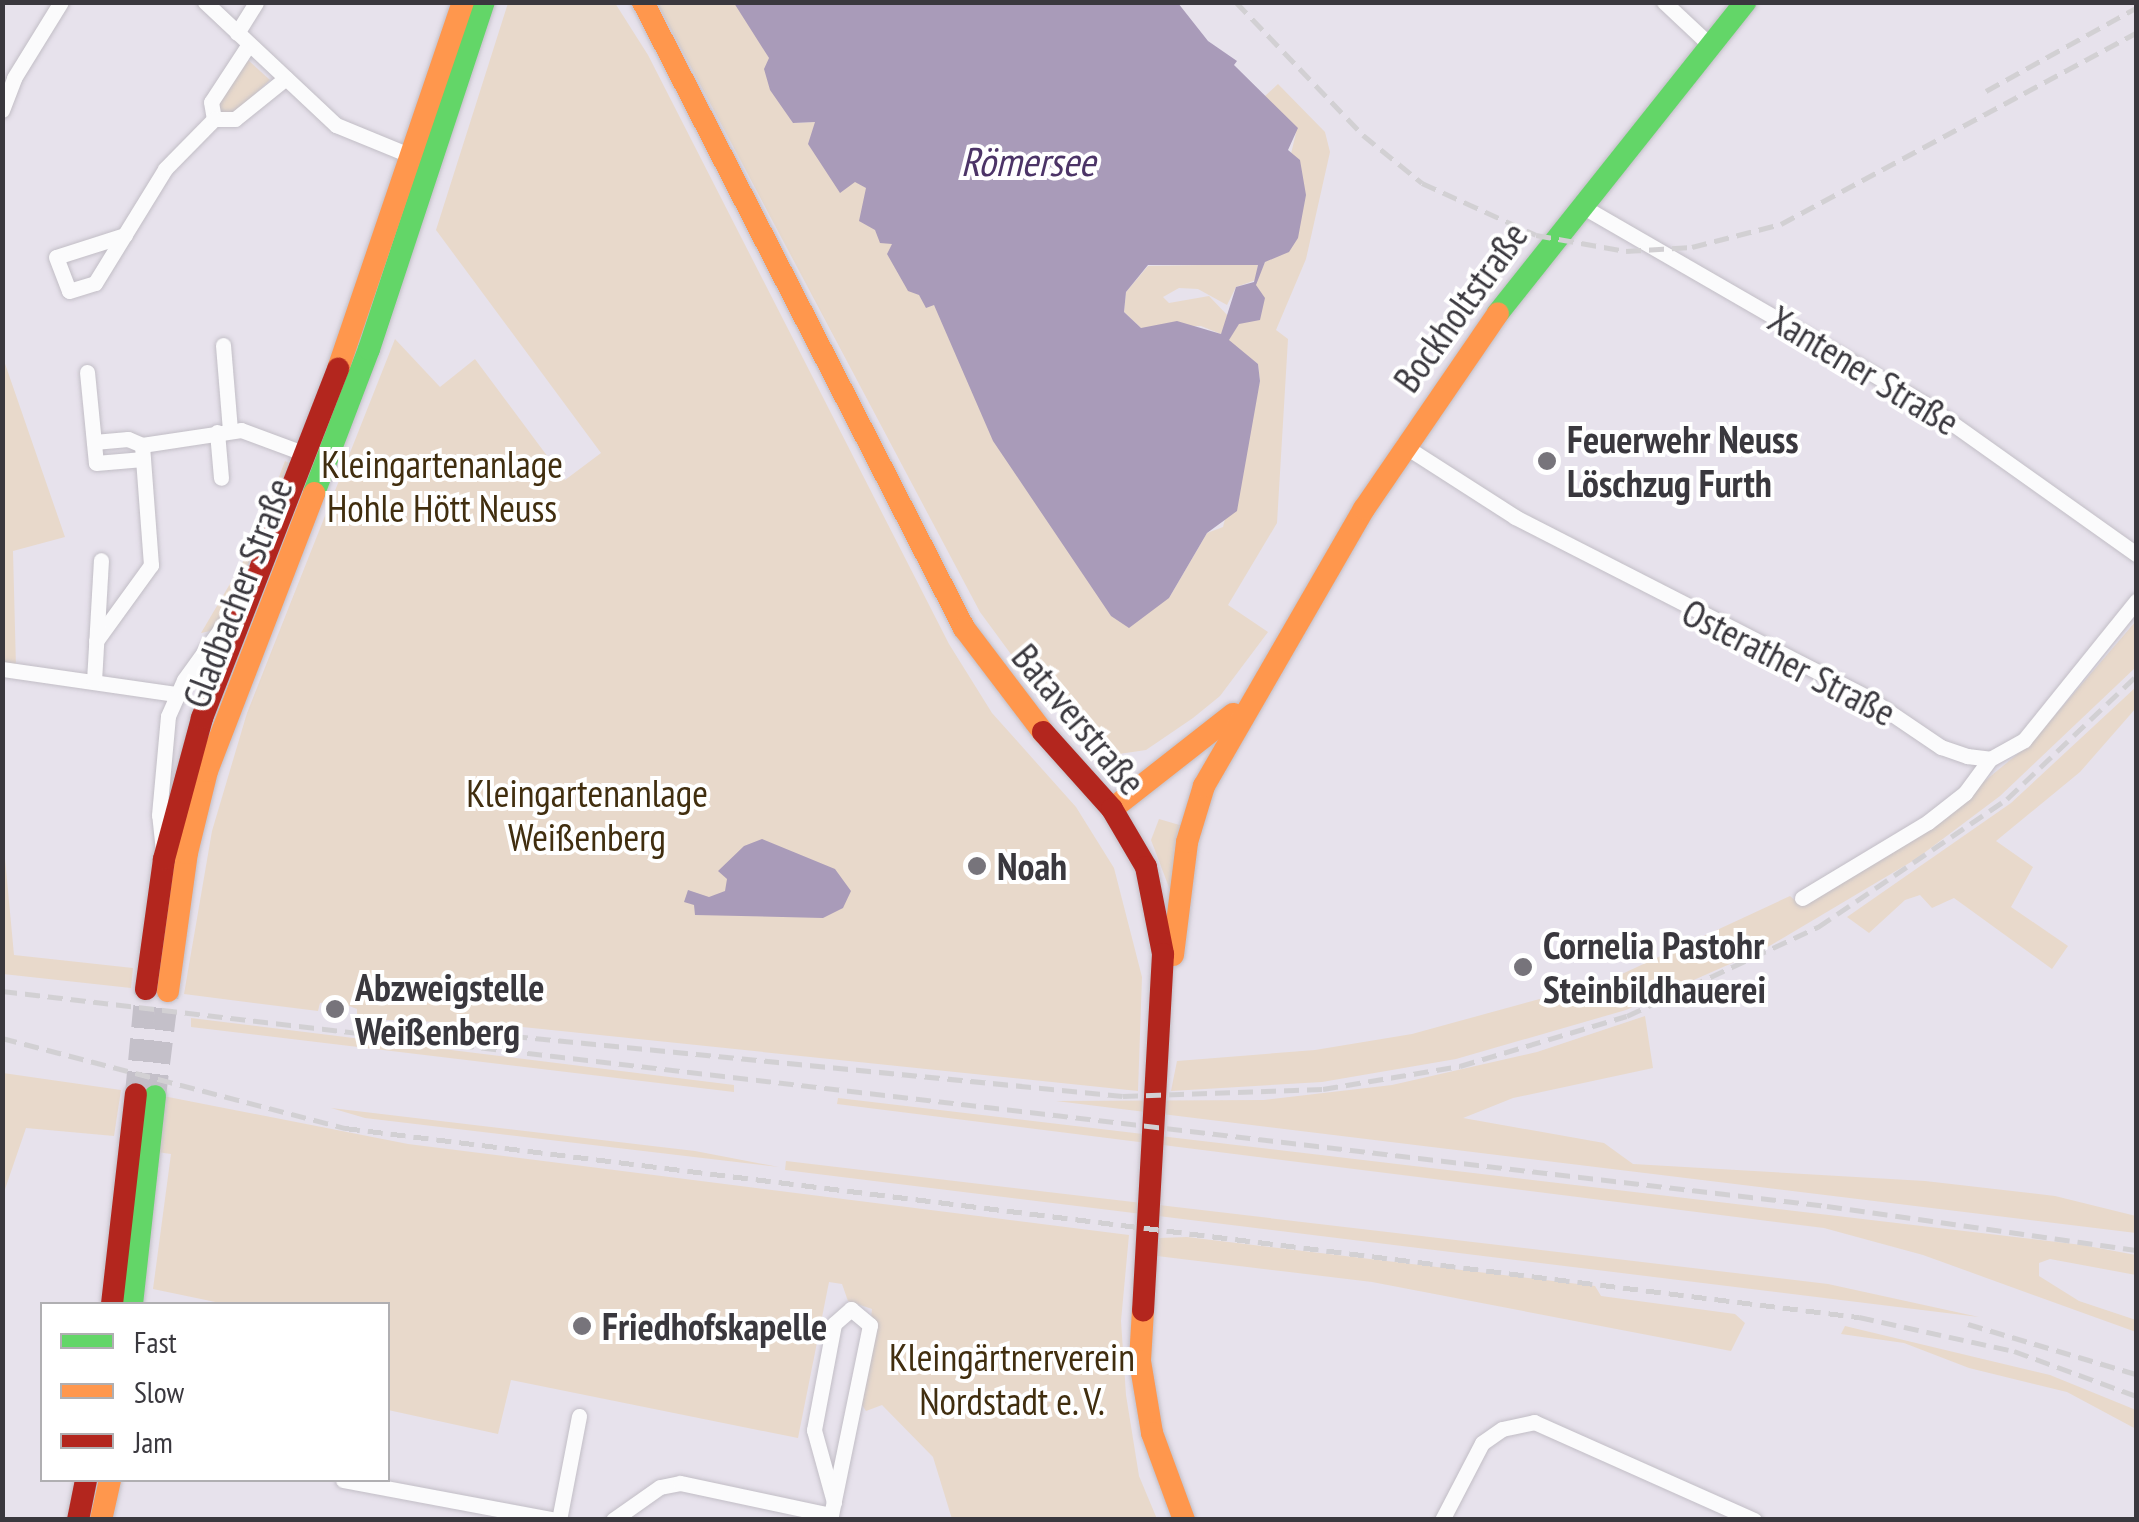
<!DOCTYPE html>
<html>
<head>
<meta charset="utf-8">
<style>
  body { margin:0 }
  #map { position:relative; width:2139px; height:1522px; overflow:hidden; background:#e7e2ec; font-family:"PT Sans Narrow",sans-serif }
  div>[style] { position:absolute }
  [style*='--x'] { left:calc(var(--x)*1px); top:calc(var(--y)*1px); width:calc(var(--w)*1px); rotate:calc(var(--a)*1deg) }
  .green>* { inset:0; background:#e8d9cb }
  .water>* { inset:0; background:#a99bb9 }
  .secondary-tunnel>* { height:22px; margin-top:-11px; transform-origin:0; background:repeating-linear-gradient(90deg,#c4c0c9 0 22px,transparent 0 33px) }
  .roads { filter:drop-shadow(0 0 2px #c2bec6) drop-shadow(0 0 2px #c2bec6) }
  .street>* { height:15px; margin:-7.5px; padding:0 7.5px; transform-origin:7.5px; border-radius:7.5px; background:#fbfbfc }
  .fast>* { height:22px; margin:-11px; padding:0 11px; transform-origin:11px; border-radius:11px; background:#63d668 }
  .slow>* { height:22px; margin:-11px; padding:0 11px; transform-origin:11px; border-radius:11px; background:#ff974d }
  .jam>* { height:22px; margin:-11px; padding:0 11px; transform-origin:11px; border-radius:11px; background:#b3261e }
  .rail>* { height:5px; margin-top:-2.5px; transform-origin:0; background:repeating-linear-gradient(90deg,#d2d0d3 0 15px,transparent 0 23px) }
  .dots>* { width:28px; height:28px; translate:-50% -50%; box-sizing:border-box; border:5px solid #fff; border-radius:50% }
  span { translate:-50% -50%; white-space:nowrap; text-align:center; line-height:1.15; -webkit-text-stroke:8px #fff; paint-order:stroke }
  .street-label { font-size:38px; color:#3a383e }
  .poi-label { font-size:38px; color:#3a383e; font-weight:700 }
  .left { translate:0 -50%; text-align:left }
  .park-label { font-size:38px; color:#412e0f }
  .water-label { font-size:40px; color:#4c3467; font-style:italic }
  .frame { position:absolute; inset:0; border:5px solid #3a383e; pointer-events:none }
  .legend { position:absolute; left:40px; top:1302px; width:350px; height:180px; box-sizing:border-box; background:#fff; border:2px solid #b0afb2; margin:0; padding:12px 18px; list-style:none; font-size:30px; color:#3a383e }
  .legend li { display:flex; align-items:center; gap:20px; height:50px }
  .legend b { width:50px; border:2px solid #b0afb2 }
</style>
</head>
<body>
<div id="map">
  <div class="green">
    <i style="clip-path:polygon(508px 3px,615px 3px,648px 55px,949px 644px,992px 713px,1076px 807px,1114px 868px,1142px 977px,1138px 1091px,494px 1024px,384px 1020px,357px 1017px,357px 1009px,336px 1001px,320px 1003px,318px 1011px,184px 994px,212px 831px,247px 713px,395px 339px,440px 387px,475px 359px,565px 480px,601px 453px,436px 230px)"></i>
    <i style="clip-path:polygon(657px 3px,734px 3px,749px 21px,769px 58px,774px 93px,793px 123px,815px 122px,866px 188px,875px 230px,892px 244px,919px 295px,934px 305px,1111px 616px,1169px 598px,1207px 533px,1223px 527px,1260px 381px,1258px 364px,1228px 341px,1265px 262px,1296px 133px,1264px 97px,1278px 84px,1325px 132px,1330px 152px,1306px 259px,1276px 330px,1288px 339px,1277px 523px,1228px 605px,1268px 632px,1220px 696px,1193px 718px,1146px 750px,1112px 755px,1087px 741px,1043px 698px,980px 612px)"></i>
    <i style="clip-path:polygon(248px 60px,270px 80px,233px 114px,220px 114px,218px 101px)"></i>
    <i style="clip-path:polygon(1258px 264px,1256px 280px,1236px 287px,1227px 305px,1198px 289px,1179px 288px,1163px 297px,1169px 303px,1209px 296px,1231px 319px,1221px 334px,1201px 326px,1141px 328px,1124px 312px,1126px 292px,1148px 266px)"></i>
    <i style="clip-path:polygon(2px 355px,65px 537px,13px 551px,16px 668px,2px 667px)"></i>
    <i style="clip-path:polygon(285px 461px,291px 464px,235px 596px,215px 630px,201px 633px,254px 543px)"></i>
    <i style="clip-path:polygon(2136px 621px,2136px 667px,2000px 796px,1916px 859px,1766px 948px,1626px 1010px,1456px 1059px,1322px 1082px,1171px 1091px,1177px 1061px,1315px 1050px,1412px 1034px,1609px 980px,1790px 896px,1799px 904px,1929px 827px,2032px 742px)"></i>
    <i style="clip-path:polygon(2136px 687px,2136px 708px,2080px 772px,1996px 841px,2033px 867px,2011px 907px,2068px 946px,2052px 969px,1954px 898px,1932px 908px,1920px 895px,1905px 900px,1869px 933px,1847px 917px,2011px 803px)"></i>
    <i style="clip-path:polygon(1159px 819px,1183px 826px,1170px 890px,1151px 840px)"></i>
    <i style="clip-path:polygon(3px 837px,14px 955px,133px 968px,131px 988px,3px 974px)"></i>
    <i style="clip-path:polygon(1645px 1016px,1653px 1068px,1513px 1098px,1463px 1118px,1604px 1143px,1633px 1164px,1925px 1181px,2055px 1196px,2136px 1216px,2136px 1233px,1056px 1101px,1264px 1100px,1392px 1085px,1537px 1052px)"></i>
    <i style="clip-path:polygon(191px 1018px,734px 1085px,734px 1092px,191px 1027px)"></i>
    <i style="clip-path:polygon(3px 1073px,121px 1090px,114px 1136px,26px 1128px,3px 1195px)"></i>
    <i style="clip-path:polygon(163px 1096px,408px 1144px,1129px 1235px,1121px 1321px,1126px 1395px,1139px 1476px,1157px 1519px,952px 1519px,933px 1457px,882px 1405px,866px 1411px,860px 1402px,872px 1309px,848px 1301px,842px 1284px,829px 1282px,798px 1438px,511px 1380px,498px 1434px,388px 1410px,388px 1304px,225px 1304px,153px 1289px,171px 1154px,157px 1152px)"></i>
    <i style="clip-path:polygon(838px 1098px,2082px 1245px,2136px 1255px,2136px 1275px,2050px 1259px,2039px 1263px,2039px 1276px,2079px 1301px,2136px 1320px,2136px 1332px,1923px 1255px,1824px 1228px,837px 1104px)"></i>
    <i style="clip-path:polygon(331px 1108px,695px 1151px,779px 1167px,365px 1118px)"></i>
    <i style="clip-path:polygon(786px 1161px,1828px 1284px,1979px 1317px,785px 1170px)"></i>
    <i style="clip-path:polygon(1187px 1237px,1595px 1286px,1601px 1296px,1735px 1314px,1745px 1323px,1731px 1351px,1372px 1282px,1157px 1256px,1159px 1238px)"></i>
    <i style="clip-path:polygon(1845px 1326px,2050px 1375px,2136px 1410px,2136px 1429px,2067px 1392px,1969px 1368px,1904px 1343px,1841px 1334px)"></i>
  </div>
  <div class="water">
    <i style="clip-path:polygon(evenodd,734px 3px,1178px 3px,1208px 41px,1237px 61px,1234px 65px,1298px 128px,1288px 150px,1300px 160px,1306px 195px,1298px 238px,1289px 252px,1265px 262px,1256px 285px,1265px 298px,1260px 320px,1239px 324px,1229px 340px,1258px 364px,1260px 381px,1237px 511px,1207px 533px,1169px 598px,1129px 628px,1111px 616px,993px 441px,934px 305px,926px 308px,919px 295px,908px 291px,887px 254px,892px 244px,880px 243px,875px 230px,859px 221px,866px 188px,855px 182px,840px 193px,808px 144px,815px 122px,793px 123px,770px 90px,764px 69px,769px 58px,734px 3px,1258px 265px,1254px 282px,1236px 287px,1221px 334px,1177px 321px,1141px 328px,1124px 312px,1126px 292px,1148px 265px,1258px 265px)"></i>
    <i style="clip-path:polygon(762px 839px,835px 869px,851px 891px,843px 908px,823px 918px,695px 915px,694px 905px,684px 902px,688px 890px,709px 897px,725px 891px,727px 879px,718px 871px,744px 846px)"></i>
  </div>
  <div class="secondary-tunnel">
    <i style="--x:136;--y:1094;--w:105;--a:-84.6"></i>
    <i style="--x:155;--y:1096;--w:106;--a:-82.9"></i>
  </div>
  <div class="roads">
    <div class="street">
      <i style="--x:205;--y:2;--w:180;--a:43.2"></i>
      <i style="--x:336;--y:125;--w:90;--a:22.3"></i>
      <i style="--x:1664;--y:2;--w:63;--a:43.1"></i>
      <i style="--x:237;--y:33;--w:36;--a:-58"></i>
      <i style="--x:249;--y:44;--w:69;--a:123.2"></i>
      <i style="--x:211;--y:102;--w:17;--a:80"></i>
      <i style="--x:214;--y:119;--w:21;--a:0"></i>
      <i style="--x:235;--y:119;--w:65;--a:-38.8"></i>
      <i style="--x:2;--y:110;--w:34;--a:-69"></i>
      <i style="--x:14;--y:78;--w:89;--a:-58.3"></i>
      <i style="--x:1580;--y:205;--w:398;--a:30"></i>
      <i style="--x:1925;--y:404;--w:259;--a:35.4"></i>
      <i style="--x:125;--y:235;--w:72;--a:162.3"></i>
      <i style="--x:56;--y:257;--w:36;--a:69"></i>
      <i style="--x:69;--y:291;--w:27;--a:-17"></i>
      <i style="--x:95;--y:283;--w:134;--a:-58.4"></i>
      <i style="--x:165;--y:169;--w:70;--a:-45.6"></i>
      <i style="--x:223;--y:345;--w:86;--a:85.3"></i>
      <i style="--x:87;--y:372;--w:91;--a:84.4"></i>
      <i style="--x:96;--y:463;--w:47;--a:-4.9"></i>
      <i style="--x:217;--y:432;--w:46;--a:85"></i>
      <i style="--x:94;--y:442;--w:34;--a:-5"></i>
      <i style="--x:128;--y:439;--w:15;--a:23"></i>
      <i style="--x:142;--y:445;--w:100;--a:-8.6"></i>
      <i style="--x:241;--y:430;--w:69;--a:20.3"></i>
      <i style="--x:1403;--y:445;--w:133;--a:32.7"></i>
      <i style="--x:1515;--y:517;--w:399;--a:27.1"></i>
      <i style="--x:1870;--y:699;--w:86;--a:34.1"></i>
      <i style="--x:1941;--y:747;--w:28;--a:19"></i>
      <i style="--x:1967;--y:756;--w:23;--a:7"></i>
      <i style="--x:1990;--y:759;--w:39;--a:-29"></i>
      <i style="--x:2024;--y:740;--w:179;--a:-51.1"></i>
      <i style="--x:96;--y:641;--w:94;--a:-54.1"></i>
      <i style="--x:151;--y:565;--w:120;--a:-94.3"></i>
      <i style="--x:2;--y:669;--w:175;--a:8.2"></i>
      <i style="--x:94;--y:681;--w:121;--a:-86.7"></i>
      <i style="--x:163;--y:851;--w:36;--a:-96"></i>
      <i style="--x:159;--y:815;--w:99;--a:-84.8"></i>
      <i style="--x:168;--y:716;--w:39;--a:-66"></i>
      <i style="--x:184;--y:680;--w:96;--a:-54.3"></i>
      <i style="--x:1802;--y:898;--w:147;--a:-31.1"></i>
      <i style="--x:1928;--y:822;--w:47;--a:-38.1"></i>
      <i style="--x:1965;--y:793;--w:42;--a:-53.7"></i>
      <i style="--x:343;--y:1480;--w:217;--a:10.6"></i>
      <i style="--x:559;--y:1520;--w:106;--a:-79.1"></i>
      <i style="--x:613;--y:1520;--w:57;--a:-35.1"></i>
      <i style="--x:660;--y:1487;--w:20;--a:-11"></i>
      <i style="--x:680;--y:1483;--w:154;--a:12"></i>
      <i style="--x:830;--y:1520;--w:199;--a:-78.4"></i>
      <i style="--x:870;--y:1325;--w:25;--a:-140"></i>
      <i style="--x:851;--y:1309;--w:23;--a:139"></i>
      <i style="--x:834;--y:1324;--w:108;--a:100.7"></i>
      <i style="--x:814;--y:1430;--w:75;--a:74.5"></i>
      <i style="--x:1442;--y:1520;--w:87;--a:-62.5"></i>
      <i style="--x:1482;--y:1443;--w:24;--a:-35"></i>
      <i style="--x:1502;--y:1429;--w:33;--a:-12"></i>
      <i style="--x:1534;--y:1422;--w:241;--a:24"></i>
    </div>
    <div class="fast">
      <i style="--x:1498;--y:313;--w:397;--a:-51.5"></i>
      <i style="--x:314;--y:493;--w:154;--a:-69.1"></i>
      <i style="--x:369;--y:349;--w:366;--a:-71.7"></i>
      <i style="--x:132;--y:1304;--w:209;--a:-83.7"></i>
    </div>
    <div class="slow">
      <i style="--x:643;--y:2;--w:704;--a:62.85"></i>
      <i style="--x:964;--y:628;--w:131;--a:52.8"></i>
      <i style="--x:338;--y:369;--w:388;--a:-71.2"></i>
      <i style="--x:1112;--y:809;--w:154;--a:-38.1"></i>
      <i style="--x:1173;--y:955;--w:114;--a:-82.9"></i>
      <i style="--x:1187;--y:842;--w:59;--a:-73.1"></i>
      <i style="--x:1204;--y:786;--w:320;--a:-60"></i>
      <i style="--x:1364;--y:509;--w:237;--a:-55.6"></i>
      <i style="--x:168;--y:991;--w:139;--a:-82.2"></i>
      <i style="--x:187;--y:853;--w:84;--a:-76.3"></i>
      <i style="--x:207;--y:771;--w:298;--a:-68.9"></i>
      <i style="--x:1143;--y:1310;--w:51;--a:93.4"></i>
      <i style="--x:1140;--y:1361;--w:73;--a:80.5"></i>
      <i style="--x:1152;--y:1433;--w:93;--a:69.8"></i>
      <i style="--x:101;--y:1520;--w:41;--a:-77.3"></i>
    </div>
    <div class="jam">
      <i style="--x:1043;--y:732;--w:103;--a:48.1"></i>
      <i style="--x:1112;--y:809;--w:67;--a:59.6"></i>
      <i style="--x:1146;--y:867;--w:89;--a:78.9"></i>
      <i style="--x:1163;--y:954;--w:357;--a:93.2"></i>
      <i style="--x:146;--y:989;--w:131;--a:-82.1"></i>
      <i style="--x:164;--y:859;--w:146;--a:-74.9"></i>
      <i style="--x:202;--y:718;--w:375;--a:-68.7"></i>
      <i style="--x:112;--y:1304;--w:211;--a:-83.5"></i>
      <i style="--x:78;--y:1520;--w:41;--a:-78.7"></i>
    </div>
  </div>
  <div class="rail">
    <i style="--x:1236;--y:2;--w:184;--a:46.3"></i>
    <i style="--x:1363;--y:135;--w:76;--a:39.1"></i>
    <i style="--x:1422;--y:183;--w:125;--a:24.5"></i>
    <i style="--x:1536;--y:235;--w:91;--a:10.1"></i>
    <i style="--x:1626;--y:251;--w:66;--a:-3.5"></i>
    <i style="--x:1692;--y:247;--w:92;--a:-14.5"></i>
    <i style="--x:1781;--y:224;--w:403;--a:-28.3"></i>
    <i style="--x:1986;--y:91;--w:171;--a:-29"></i>
    <i style="--x:2;--y:991;--w:1838;--a:6.72"></i>
    <i style="--x:1827;--y:1206;--w:312;--a:8.1"></i>
    <i style="--x:421;--y:1027;--w:705;--a:5.61"></i>
    <i style="--x:1123;--y:1096;--w:200;--a:-2"></i>
    <i style="--x:1323;--y:1089;--w:139;--a:-9.5"></i>
    <i style="--x:1460;--y:1066;--w:174;--a:-16.7"></i>
    <i style="--x:1627;--y:1016;--w:211;--a:-25"></i>
    <i style="--x:1818;--y:927;--w:228;--a:-34.1"></i>
    <i style="--x:2007;--y:799;--w:178;--a:-43.6"></i>
    <i style="--x:2;--y:1038;--w:355;--a:14.7"></i>
    <i style="--x:345;--y:1128;--w:1526;--a:7.12"></i>
    <i style="--x:1859;--y:1317;--w:159;--a:12.4"></i>
    <i style="--x:2014;--y:1351;--w:130;--a:20.2"></i>
    <i style="--x:1968;--y:1324;--w:175;--a:16.6"></i>
  </div>
  <div class="dots">
    <i style="left:1547px;top:461px;background:#77747b"></i>
    <i style="left:977px;top:866px;background:#77747b"></i>
    <i style="left:1523px;top:967px;background:#77747b"></i>
    <i style="left:335px;top:1009px;background:#77747b"></i>
    <i style="left:582px;top:1326px;background:#77747b"></i>
  </div>
  <div class="street-label">
    <span style="left:1460px;top:307px;rotate:-54deg">Bockholtstraße</span>
    <span style="left:1864px;top:370px;rotate:31deg">Xantener Straße</span>
    <span style="left:237px;top:593px;rotate:-69deg">Gladbacher Straße</span>
    <span style="left:1789px;top:662px;rotate:27deg">Osterather Straße</span>
    <span style="left:1079px;top:719px;rotate:50deg">Bataverstraße</span>
  </div>
  <div class="poi-label">
    <span class="left" style="left:1567px;top:461px">Feuerwehr Neuss<br>Löschzug Furth</span>
    <span class="left" style="left:997px;top:866px">Noah</span>
    <span class="left" style="left:1543px;top:967px">Cornelia Pastohr<br>Steinbildhauerei</span>
    <span class="left" style="left:355px;top:1009px">Abzweigstelle<br>Weißenberg</span>
    <span class="left" style="left:602px;top:1326px">Friedhofskapelle</span>
  </div>
  <div class="park-label">
    <span style="left:442px;top:486px">Kleingartenanlage<br>Hohle Hött Neuss</span>
    <span style="left:587px;top:815px">Kleingartenanlage<br>Weißenberg</span>
    <span style="left:1012px;top:1379px">Kleingärtnerverein<br>Nordstadt e. V.</span>
  </div>
  <div class="water-label">
    <span style="left:1028px;top:161px">Römersee</span>
  </div>
  <div class="frame"></div>
  <ul class="legend">
  <li><b style="height:12px;background:#63d668"></b>Fast</li>
  <li><b style="height:12px;background:#ff974d"></b>Slow</li>
  <li><b style="height:12px;background:#b3261e"></b>Jam</li>
  </ul>
</div>
</body>
</html>
